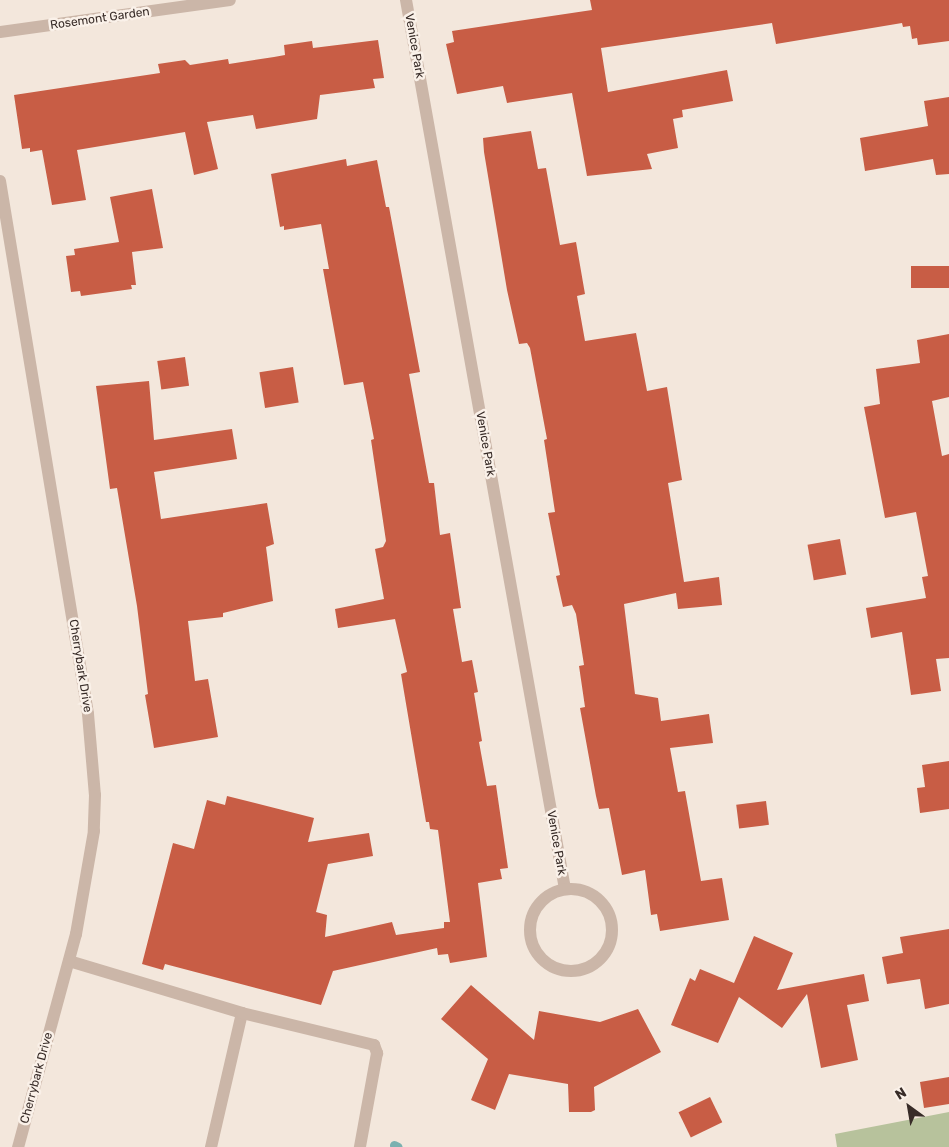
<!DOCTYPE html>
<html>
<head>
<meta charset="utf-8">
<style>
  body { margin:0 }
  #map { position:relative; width:949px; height:1147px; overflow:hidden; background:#f3e7dc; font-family:Rubik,sans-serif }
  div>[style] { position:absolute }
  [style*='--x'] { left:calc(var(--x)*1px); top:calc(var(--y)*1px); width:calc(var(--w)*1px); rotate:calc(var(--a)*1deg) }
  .green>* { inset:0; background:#b7c29c }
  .stream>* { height:9px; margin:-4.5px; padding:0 4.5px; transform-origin:4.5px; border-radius:4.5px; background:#7bb1b0 }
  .building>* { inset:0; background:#c85d45; transform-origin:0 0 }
  .service>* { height:12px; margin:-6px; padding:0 6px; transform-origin:6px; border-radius:6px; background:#cbb6a8 }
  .minor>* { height:12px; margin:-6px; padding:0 6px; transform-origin:6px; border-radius:6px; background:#cbb6a8 }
  .minor>.ring { margin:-6px; padding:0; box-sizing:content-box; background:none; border:12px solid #cbb6a8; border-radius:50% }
  .tertiary>* { height:12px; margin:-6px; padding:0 6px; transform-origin:6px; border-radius:6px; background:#cbb6a8 }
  span { translate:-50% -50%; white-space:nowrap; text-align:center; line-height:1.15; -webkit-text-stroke:5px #faf1e9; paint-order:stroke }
  .street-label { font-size:12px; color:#382c28 }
  .north { position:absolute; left:884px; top:1082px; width:50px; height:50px; -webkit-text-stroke:4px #faf1e9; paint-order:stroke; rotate:328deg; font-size:14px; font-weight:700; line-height:20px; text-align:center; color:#382c28 }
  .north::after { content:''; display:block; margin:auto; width:18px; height:22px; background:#382c28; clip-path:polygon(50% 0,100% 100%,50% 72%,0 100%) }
</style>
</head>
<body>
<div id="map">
  <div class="green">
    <i style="clip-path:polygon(949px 1112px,949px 1147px,837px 1147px,835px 1134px)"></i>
  </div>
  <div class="stream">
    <i style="--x:394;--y:1145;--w:4;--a:27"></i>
  </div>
  <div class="building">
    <i style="clip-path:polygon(590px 0,949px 0,949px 41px,918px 45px,917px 38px,912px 39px,910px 26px,903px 27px,902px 23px,776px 44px,772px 23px,601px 48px,608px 92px,727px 70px,733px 101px,682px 110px,683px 117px,673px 119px,678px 148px,647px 154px,652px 169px,587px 176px,572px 93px,507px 103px,503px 86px,457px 94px,446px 44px,454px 42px,452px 31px,592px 10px)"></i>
    <i style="clip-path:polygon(378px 40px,384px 78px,373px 79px,375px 88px,320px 95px,317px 119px,256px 129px,253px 115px,207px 122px,218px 169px,194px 175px,185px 132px,77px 150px,86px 200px,52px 205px,42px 150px,30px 152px,30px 148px,22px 149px,14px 95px,160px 73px,158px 64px,185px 60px,190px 65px,228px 59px,229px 64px,274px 57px,285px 55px,284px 45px,312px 41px,313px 48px)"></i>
    <i style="clip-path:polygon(949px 97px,949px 174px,936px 175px,933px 159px,865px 171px,860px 138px,928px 126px,924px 101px)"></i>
    <i style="clip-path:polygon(531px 131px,538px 169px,546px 168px,560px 245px,576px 242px,585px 294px,577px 296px,585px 341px,636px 333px,647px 391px,667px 387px,682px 480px,668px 483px,684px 582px,719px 577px,722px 605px,678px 609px,676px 593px,624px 604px,635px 694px,658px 698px,661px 721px,709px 714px,713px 743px,670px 748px,678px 792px,685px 791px,701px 881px,722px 878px,729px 920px,660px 931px,657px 914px,651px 915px,645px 870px,622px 875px,609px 808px,599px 809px,596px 796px,580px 708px,585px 707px,579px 666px,584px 665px,576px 614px,572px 605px,563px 607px,556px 576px,560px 575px,548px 513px,555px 512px,544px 440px,547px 439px,530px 348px,527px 343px,519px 344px,507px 290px,484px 152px,483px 138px)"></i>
    <i style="clip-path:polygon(346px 159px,347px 166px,377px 160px,386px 207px,389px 207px,420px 372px,409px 374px,429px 483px,434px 483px,440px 535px,450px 533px,461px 608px,453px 609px,462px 662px,472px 660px,478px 692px,474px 693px,482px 741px,479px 742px,487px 786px,496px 785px,508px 868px,500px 869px,502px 879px,478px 883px,487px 957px,450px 963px,448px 954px,438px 955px,437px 948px,333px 971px,321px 1005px,165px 964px,163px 970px,142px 964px,173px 843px,194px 849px,207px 800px,225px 805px,227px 796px,314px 818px,308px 842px,369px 833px,373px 856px,328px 864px,316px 912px,327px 915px,325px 937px,392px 922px,396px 935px,444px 928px,444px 922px,450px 922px,438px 830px,430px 829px,429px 822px,426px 822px,401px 674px,407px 672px,395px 619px,338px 628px,335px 609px,384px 599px,375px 549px,383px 547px,386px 541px,371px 440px,374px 439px,363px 382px,344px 385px,323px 269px,329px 269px,321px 224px,284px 230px,284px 226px,280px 227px,271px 174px)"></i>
    <i style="clip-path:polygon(152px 189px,163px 248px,132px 252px,136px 285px,131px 285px,132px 289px,81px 296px,80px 291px,71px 292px,66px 256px,75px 255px,74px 249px,119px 242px,110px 197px)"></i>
    <i style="left:949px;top:266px;width:22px;height:38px;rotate:90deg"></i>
    <i style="clip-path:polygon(949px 334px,949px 397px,932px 401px,942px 456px,949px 454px,949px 658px,936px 659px,941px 691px,911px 695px,902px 632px,871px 638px,866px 608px,926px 598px,922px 577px,928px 576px,916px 512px,885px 518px,864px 407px,880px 404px,876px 369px,920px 363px,917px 340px)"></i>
    <i style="left:185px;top:357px;width:29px;height:28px;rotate:82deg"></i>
    <i style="left:293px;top:367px;width:36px;height:34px;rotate:81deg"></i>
    <i style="clip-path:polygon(149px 381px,154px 440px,232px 429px,237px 459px,154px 472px,161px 519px,267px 503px,274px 544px,266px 547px,273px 601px,223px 613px,223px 617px,188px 621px,195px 681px,208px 679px,218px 737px,154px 748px,145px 695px,148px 694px,137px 606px,117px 488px,110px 489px,96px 386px)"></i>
    <i style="left:840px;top:539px;width:36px;height:33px;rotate:80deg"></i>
    <i style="clip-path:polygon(949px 761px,949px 809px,920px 813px,917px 788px,925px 787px,922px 765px)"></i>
    <i style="left:766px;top:801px;width:24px;height:30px;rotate:83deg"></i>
    <i style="clip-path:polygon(949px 929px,949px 1004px,925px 1009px,920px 979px,887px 984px,882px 957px,903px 953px,900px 937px)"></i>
    <i style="clip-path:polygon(754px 936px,793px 953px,777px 990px,864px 974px,869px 1001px,847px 1005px,858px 1060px,821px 1068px,807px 994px,782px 1028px,739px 997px,718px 1043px,671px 1025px,690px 978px,695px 981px,700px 969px,734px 983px)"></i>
    <i style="clip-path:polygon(471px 985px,534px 1040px,539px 1011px,600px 1022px,638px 1009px,661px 1052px,594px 1087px,595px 1110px,591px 1112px,569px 1112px,568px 1084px,509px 1074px,495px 1110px,471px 1100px,488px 1059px,441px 1019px)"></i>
    <i style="clip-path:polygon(949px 1077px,949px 1104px,924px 1108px,920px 1082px)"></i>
    <i style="left:710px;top:1097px;width:28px;height:35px;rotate:64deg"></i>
  </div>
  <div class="service">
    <i style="--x:69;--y:961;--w:181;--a:16.7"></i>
    <i style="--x:242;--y:1013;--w:138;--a:103"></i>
    <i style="--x:242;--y:1013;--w:136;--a:13.6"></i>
    <i style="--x:374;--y:1045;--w:9;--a:69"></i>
    <i style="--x:377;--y:1053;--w:96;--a:100.3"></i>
  </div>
  <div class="minor">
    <i style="--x:406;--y:0;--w:903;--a:79.86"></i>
    <i style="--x:0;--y:181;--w:540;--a:80.62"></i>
    <i style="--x:88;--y:714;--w:81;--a:85.1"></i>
    <i style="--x:95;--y:795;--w:36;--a:92"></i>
    <i style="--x:94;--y:831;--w:105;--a:99.9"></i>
    <i style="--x:76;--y:934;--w:221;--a:105.2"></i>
    <i class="ring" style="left:530px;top:889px;width:70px;height:70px"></i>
  </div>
  <div class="tertiary">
    <i style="--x:0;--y:32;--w:232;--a:-7.9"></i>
  </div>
  <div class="street-label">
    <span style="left:100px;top:19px;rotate:-8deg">Rosemont Garden</span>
    <span style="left:414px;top:46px;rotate:80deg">Venice Park</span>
    <span style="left:485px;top:444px;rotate:80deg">Venice Park</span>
    <span style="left:80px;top:666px;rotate:81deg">Cherrybark Drive</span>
    <span style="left:556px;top:843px;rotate:80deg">Venice Park</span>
    <span style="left:37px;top:1078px;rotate:-75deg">Cherrybark Drive</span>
  </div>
  <div class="north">N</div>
</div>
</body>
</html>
